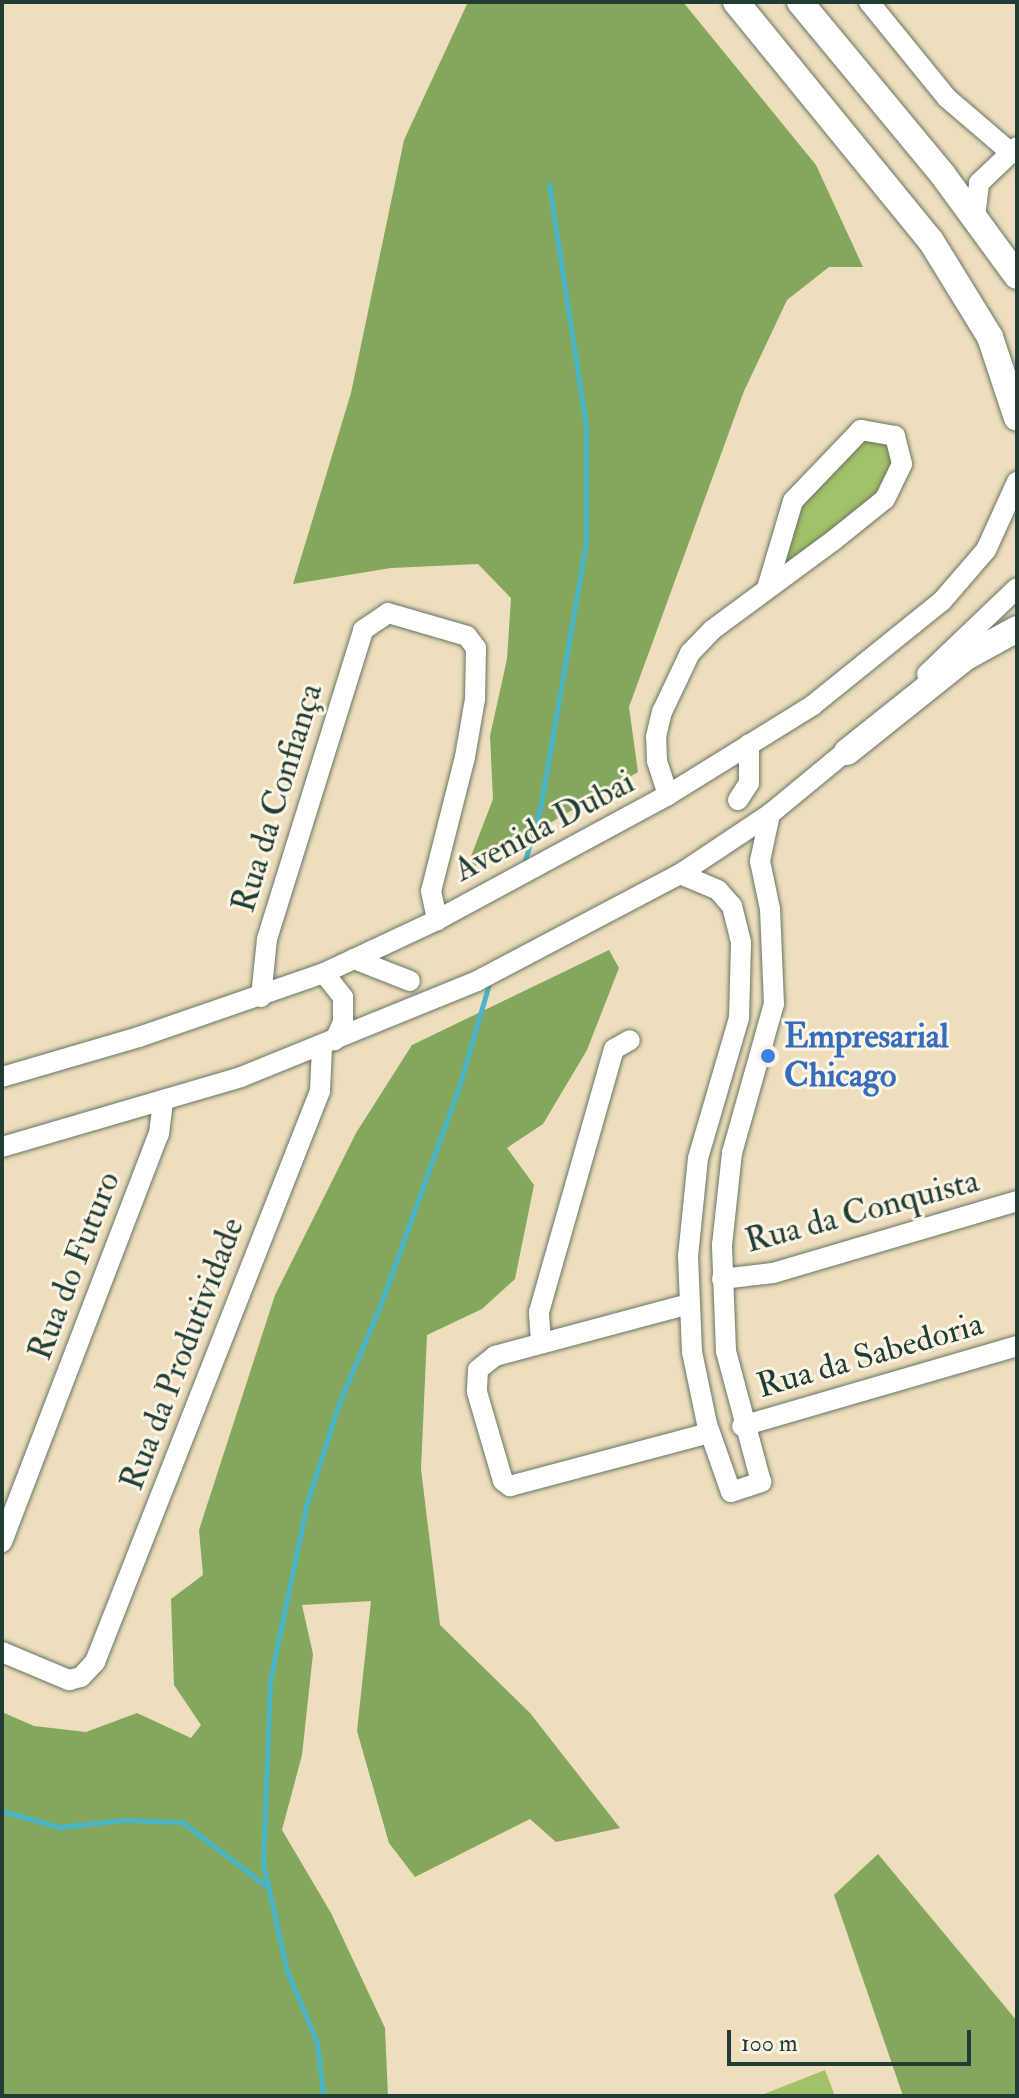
<!DOCTYPE html>
<html>
<head>
<meta charset="utf-8">
<style>
  body { margin:0 }
  #map { position:relative; width:1019px; height:2098px; overflow:hidden; background:#eedebd; font-family:"IM FELL Double Pica",serif }
  div>[style] { position:absolute }
  [style*='--x'] { left:calc(var(--x)*1px); top:calc(var(--y)*1px); width:calc(var(--w)*1px); rotate:calc(var(--a)*1deg) }
  .green>* { inset:0; background:#a3c169 }
  .forest>* { inset:0; background:#82a75d }
  .stream>* { height:5px; margin:-2.5px; padding:0 2.5px; transform-origin:2.5px; border-radius:2.5px; background:#4ab5c7 }
  .roads { filter:drop-shadow(0 0 2px #677564) drop-shadow(0 0 2px #677564) }
  .minor>* { height:20px; margin:-10px; padding:0 10px; transform-origin:10px; border-radius:10px; background:#fff }
  .major>* { height:26px; margin:-13px; padding:0 13px; transform-origin:13px; border-radius:13px; background:#fff }
  .dots>* { width:22px; height:22px; translate:-50% -50%; box-sizing:border-box; border:4px solid #fcf5e5; border-radius:50% }
  span { translate:-50% -50%; white-space:nowrap; text-align:center; line-height:1.15; -webkit-text-stroke:6px #fcf5e5; paint-order:stroke }
  .street-label { font-size:34px; color:#1f3d34 }
  .shop-label { font-size:34px; color:#366cbe; font-weight:700 }
  .left { translate:0 -50%; text-align:left }
  .frame { position:absolute; inset:0; border:4px solid #1f3d34; pointer-events:none }
  .scale { position:absolute; left:727px; top:2030px; width:244px; height:36px; box-sizing:border-box; border:4px solid #1f3d34; border-top:0; padding-left:10px; font-size:24px; line-height:28px; white-space:nowrap; color:#1f3d34; -webkit-text-stroke:6px #fcf5e5; paint-order:stroke }
</style>
</head>
<body>
<div id="map">
  <div class="green">
    <i style="clip-path:polygon(880px 434px,897px 450px,889px 484px,781px 571px,795px 513px,864px 435px)"></i>
    <i style="clip-path:polygon(825px 2070px,835px 2096px,759px 2096px)"></i>
  </div>
  <div class="forest">
    <i style="clip-path:polygon(468px 2px,683px 2px,816px 165px,863px 267px,829px 267px,787px 300px,744px 391px,629px 707px,638px 772px,465px 872px,493px 799px,490px 736px,507px 659px,511px 598px,478px 564px,391px 568px,293px 584px,351px 393px,404px 140px)"></i>
    <i style="clip-path:polygon(609px 950px,619px 968px,587px 1050px,543px 1124px,507px 1148px,534px 1185px,515px 1279px,482px 1309px,427px 1335px,421px 1469px,440px 1625px,530px 1713px,620px 1828px,556px 1842px,530px 1819px,415px 1877px,389px 1843px,357px 1731px,371px 1601px,302px 1605px,313px 1654px,302px 1755px,282px 1830px,331px 1913px,385px 2028px,388px 2096px,2px 2096px,2px 1712px,34px 1726px,86px 1732px,137px 1713px,191px 1738px,201px 1725px,174px 1685px,171px 1599px,203px 1575px,199px 1530px,275px 1295px,356px 1133px,412px 1045px)"></i>
    <i style="clip-path:polygon(878px 1854px,1017px 2021px,1017px 2096px,903px 2096px,834px 1895px)"></i>
  </div>
  <div class="stream">
    <i style="--x:524;--y:864;--w:57;--a:-73.8"></i>
    <i style="--x:540;--y:809;--w:270;--a:-80.2"></i>
    <i style="--x:586;--y:543;--w:117;--a:-90"></i>
    <i style="--x:586;--y:426;--w:244;--a:-98.7"></i>
    <i style="--x:2;--y:1811;--w:59;--a:15.7"></i>
    <i style="--x:59;--y:1827;--w:65;--a:-6.1"></i>
    <i style="--x:124;--y:1820;--w:58;--a:2"></i>
    <i style="--x:182;--y:1822;--w:108;--a:37.1"></i>
    <i style="--x:323;--y:2096;--w:54;--a:-96.3"></i>
    <i style="--x:317;--y:2042;--w:77;--a:-112.9"></i>
    <i style="--x:287;--y:1971;--w:110;--a:-102.6"></i>
    <i style="--x:263;--y:1864;--w:183;--a:-87.8"></i>
    <i style="--x:270;--y:1681;--w:182;--a:-78.3"></i>
    <i style="--x:307;--y:1503;--w:105;--a:-72.3"></i>
    <i style="--x:339;--y:1403;--w:105;--a:-67.1"></i>
    <i style="--x:380;--y:1306;--w:233;--a:-70.2"></i>
    <i style="--x:459;--y:1087;--w:107;--a:-73.8"></i>
  </div>
  <div class="roads">
    <div class="minor">
      <i style="--x:869;--y:2;--w:124;--a:50.9"></i>
      <i style="--x:947;--y:98;--w:83;--a:40.6"></i>
      <i style="--x:975;--y:217;--w:34;--a:-83"></i>
      <i style="--x:979;--y:183;--w:52;--a:-43.5"></i>
      <i style="--x:927;--y:674;--w:124;--a:-43.7"></i>
      <i style="--x:668;--y:795;--w:36;--a:-108"></i>
      <i style="--x:657;--y:761;--w:24;--a:-92"></i>
      <i style="--x:656;--y:737;--w:26;--a:-77"></i>
      <i style="--x:662;--y:712;--w:65;--a:-64.6"></i>
      <i style="--x:690;--y:653;--w:32;--a:-46"></i>
      <i style="--x:712;--y:630;--w:152;--a:-36.4"></i>
      <i style="--x:834;--y:540;--w:65;--a:-38.8"></i>
      <i style="--x:885;--y:499;--w:39;--a:-64"></i>
      <i style="--x:902;--y:464;--w:29;--a:-104"></i>
      <i style="--x:895;--y:436;--w:35;--a:-170"></i>
      <i style="--x:861;--y:430;--w:98;--a:133.8"></i>
      <i style="--x:793;--y:501;--w:91;--a:106.6"></i>
      <i style="--x:738;--y:800;--w:20;--a:-57"></i>
      <i style="--x:749;--y:783;--w:39;--a:-90"></i>
      <i style="--x:680;--y:874;--w:41;--a:22.8"></i>
      <i style="--x:718;--y:890;--w:21;--a:49"></i>
      <i style="--x:732;--y:906;--w:38;--a:76"></i>
      <i style="--x:741;--y:943;--w:75;--a:91.5"></i>
      <i style="--x:739;--y:1018;--w:146;--a:106.3"></i>
      <i style="--x:698;--y:1158;--w:99;--a:95.8"></i>
      <i style="--x:688;--y:1256;--w:96;--a:87.6"></i>
      <i style="--x:692;--y:1352;--w:74;--a:78.2"></i>
      <i style="--x:707;--y:1424;--w:72;--a:70.6"></i>
      <i style="--x:731;--y:1492;--w:32;--a:-18"></i>
      <i style="--x:761;--y:1482;--w:136;--a:-105"></i>
      <i style="--x:726;--y:1351;--w:106;--a:-92.2"></i>
      <i style="--x:722;--y:1245;--w:93;--a:-83.8"></i>
      <i style="--x:732;--y:1153;--w:155;--a:-74.3"></i>
      <i style="--x:774;--y:1004;--w:95;--a:-92.4"></i>
      <i style="--x:770;--y:909;--w:49;--a:-101.8"></i>
      <i style="--x:760;--y:861;--w:48;--a:-78"></i>
      <i style="--x:354;--y:959;--w:60;--a:21.4"></i>
      <i style="--x:324;--y:973;--w:31;--a:52"></i>
      <i style="--x:343;--y:997;--w:25;--a:90"></i>
      <i style="--x:343;--y:1022;--w:20;--a:114"></i>
      <i style="--x:261;--y:997;--w:58;--a:-84.1"></i>
      <i style="--x:267;--y:939;--w:324;--a:-72.7"></i>
      <i style="--x:363;--y:630;--w:30;--a:-34"></i>
      <i style="--x:388;--y:613;--w:82;--a:16.2"></i>
      <i style="--x:467;--y:636;--w:15;--a:53"></i>
      <i style="--x:476;--y:648;--w:51;--a:91.1"></i>
      <i style="--x:475;--y:699;--w:59;--a:99.8"></i>
      <i style="--x:465;--y:757;--w:138;--a:104.2"></i>
      <i style="--x:431;--y:891;--w:30;--a:78"></i>
      <i style="--x:2;--y:1077;--w:143;--a:-16.3"></i>
      <i style="--x:139;--y:1037;--w:196;--a:-19.1"></i>
      <i style="--x:324;--y:973;--w:125;--a:-25.1"></i>
      <i style="--x:437;--y:920;--w:263;--a:-28.4"></i>
      <i style="--x:668;--y:795;--w:171;--a:-31.8"></i>
      <i style="--x:813;--y:705;--w:166;--a:-38.9"></i>
      <i style="--x:942;--y:601;--w:67;--a:-49.2"></i>
      <i style="--x:986;--y:550;--w:75;--a:-65.5"></i>
      <i style="--x:2;--y:1147;--w:249;--a:-16.3"></i>
      <i style="--x:241;--y:1077;--w:255;--a:-22.1"></i>
      <i style="--x:477;--y:981;--w:229;--a:-27.8"></i>
      <i style="--x:680;--y:874;--w:108;--a:-33.7"></i>
      <i style="--x:770;--y:814;--w:110;--a:-39.5"></i>
      <i style="--x:722;--y:1279;--w:51;--a:-6.7"></i>
      <i style="--x:773;--y:1273;--w:254;--a:-16.4"></i>
      <i style="--x:689;--y:1304;--w:201;--a:165"></i>
      <i style="--x:495;--y:1356;--w:22;--a:141"></i>
      <i style="--x:478;--y:1370;--w:22;--a:93"></i>
      <i style="--x:477;--y:1392;--w:93;--a:73.7"></i>
      <i style="--x:503;--y:1481;--w:9;--a:36"></i>
      <i style="--x:510;--y:1486;--w:206;--a:-14.9"></i>
      <i style="--x:541;--y:1342;--w:30;--a:-94"></i>
      <i style="--x:539;--y:1312;--w:273;--a:-74.1"></i>
      <i style="--x:614;--y:1049;--w:18;--a:-29"></i>
      <i style="--x:742;--y:1426;--w:286;--a:-16.2"></i>
      <i style="--x:2;--y:1542;--w:437;--a:-69"></i>
      <i style="--x:159;--y:1134;--w:32;--a:-83"></i>
      <i style="--x:2;--y:1652;--w:73;--a:22.7"></i>
      <i style="--x:69;--y:1680;--w:12;--a:-14"></i>
      <i style="--x:81;--y:1677;--w:21;--a:-47"></i>
      <i style="--x:95;--y:1662;--w:614;--a:-68.49"></i>
      <i style="--x:320;--y:1091;--w:44;--a:-87.4"></i>
    </div>
    <div class="major">
      <i style="--x:736;--y:2;--w:308;--a:50.8"></i>
      <i style="--x:931;--y:241;--w:113;--a:58.4"></i>
      <i style="--x:990;--y:337;--w:85;--a:71.6"></i>
      <i style="--x:800;--y:2;--w:224;--a:50.4"></i>
      <i style="--x:943;--y:175;--w:125;--a:53.8"></i>
      <i style="--x:847;--y:752;--w:152;--a:-38.6"></i>
      <i style="--x:966;--y:657;--w:58;--a:-28.8"></i>
    </div>
  </div>
  <div class="dots">
    <i style="left:768px;top:1056px;background:#3f7fe0"></i>
  </div>
  <div class="street-label">
    <span style="left:277px;top:798px;rotate:-73deg">Rua da Confiança</span>
    <span style="left:544px;top:826px;rotate:-28deg">Avenida Dubai</span>
    <span style="left:862px;top:1211px;rotate:-15deg">Rua da Conquista</span>
    <span style="left:74px;top:1266px;rotate:-69deg">Rua do Futuro</span>
    <span style="left:182px;top:1354px;rotate:-69deg">Rua da Produtividade</span>
    <span style="left:870px;top:1355px;rotate:-16deg">Rua da Sabedoria</span>
  </div>
  <div class="shop-label">
    <span class="left" style="left:784px;top:1056px">Empresarial<br>Chicago</span>
  </div>
  <div class="frame"></div>
  <div class="scale">100 m</div>
</div>
</body>
</html>
